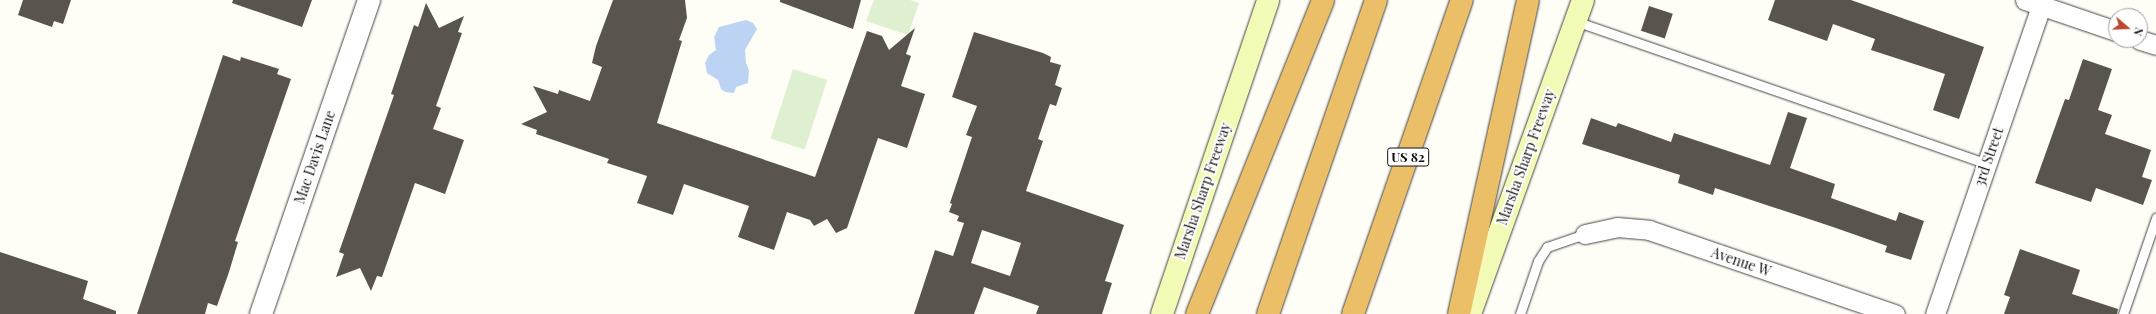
<!DOCTYPE html>
<html>
<head>
<meta charset="utf-8">
<style>
  body { margin:0 }
  #map { position:relative; width:2156px; height:314px; overflow:hidden; background:#fefef6; font-family:"Playfair Display",serif }
  div>[style] { position:absolute }
  [style*='--x'] { left:calc(var(--x)*1px); top:calc(var(--y)*1px); width:calc(var(--w)*1px); rotate:calc(var(--a)*1deg) }
  .pitch>* { inset:0; background:#dff0d1; transform-origin:0 0 }
  .water>* { inset:0; background:#bdd3f3 }
  .building>* { inset:0; background:#59554e; transform-origin:0 0 }
  .roads { filter:drop-shadow(0 0 1px #444) drop-shadow(0 0 1px #444) }
  .service>* { height:9px; margin:-4.5px; padding:0 4.5px; transform-origin:4.5px; border-radius:4.5px; background:#fff }
  .minor>* { height:19px; margin:-9.5px; padding:0 9.5px; transform-origin:9.5px; border-radius:9.5px; background:#fff }
  .tertiary>* { height:22px; margin:-11px; padding:0 11px; transform-origin:11px; border-radius:11px; background:#fff }
  .secondary>* { height:22px; margin:-11px; padding:0 11px; transform-origin:11px; border-radius:11px; background:#f3fab5 }
  .motorway>* { height:22px; margin:-11px; padding:0 11px; transform-origin:11px; border-radius:11px; background:#ebbf67 }
  span { translate:-50% -50%; white-space:nowrap; text-align:center; line-height:1.15; -webkit-text-stroke:4px #fff; paint-order:stroke }
  .shield-label span { padding:1px 3px; background:#fff; border:1px solid; border-radius:3px; -webkit-text-stroke-width:0 }
  .shield-label { font-size:13px; color:#111; font-weight:700 }
  .street-label { font-size:14px; color:#111 }
  .north { position:absolute; left:2108px; top:8px; width:40px; height:40px; box-sizing:border-box; background:#fff; border:1px solid #a0a0a0; border-radius:50%; rotate:109deg; font-size:11px; font-weight:700; line-height:16px; text-align:center; color:#111 }
  .north::after { content:''; display:block; margin:auto; width:14px; height:18px; background:#ba4730; clip-path:polygon(50% 0,100% 100%,50% 72%,0 100%) }
</style>
</head>
<body>
<div id="map">
  <div class="pitch">
    <i style="clip-path:polygon(874px 0,910px 0,919px 3px,908px 35px,866px 21px)"></i>
    <i style="left:793px;top:69px;width:36px;height:73px;rotate:18deg"></i>
  </div>
  <div class="water">
    <i style="clip-path:polygon(746px 20px,753px 23px,757px 29px,745px 50px,746px 63px,749px 70px,748px 83px,736px 87px,734px 93px,725px 92px,721px 89px,718px 80px,707px 73px,705px 63px,709px 55px,716px 50px,714px 37px,719px 27px)"></i>
  </div>
  <div class="building">
    <i style="clip-path:polygon(23px 0,71px 0,63px 24px,54px 21px,52px 27px,18px 15px)"></i>
    <i style="clip-path:polygon(233px 0,312px 0,302px 27px,232px 3px)"></i>
    <i style="clip-path:polygon(613px 0,685px 0,687px 18px,679px 40px,682px 41px,657px 123px,815px 177px,867px 31px,882px 36px,889px 50px,915px 28px,906px 54px,911px 56px,901px 86px,925px 94px,907px 148px,878px 138px,847px 228px,836px 233px,827px 219px,814px 226px,810px 220px,787px 212px,774px 250px,738px 237px,749px 206px,684px 184px,673px 215px,637px 203px,647px 176px,607px 163px,609px 159px,536px 134px,537px 130px,521px 124px,547px 112px,533px 86px,558px 94px,559px 90px,590px 101px,602px 67px,592px 63px,596px 46px)"></i>
    <i style="clip-path:polygon(780px 0,861px 0,853px 29px,780px 2px)"></i>
    <i style="clip-path:polygon(1775px 0,1851px 0,1984px 47px,1959px 119px,1933px 110px,1945px 74px,1871px 50px,1875px 39px,1833px 24px,1827px 41px,1768px 20px)"></i>
    <i style="clip-path:polygon(426px 3px,439px 28px,464px 16px,458px 32px,462px 33px,436px 106px,441px 108px,433px 129px,464px 140px,445px 194px,415px 183px,382px 277px,377px 276px,371px 291px,360px 268px,336px 277px,344px 254px,339px 252px,394px 95px,391px 94px,414px 25px,418px 27px)"></i>
    <i style="left:1649px;top:6px;width:25px;height:26px;rotate:18deg"></i>
    <i style="clip-path:polygon(evenodd,974px 32px,1043px 53px,1051px 57px,1050px 62px,1061px 65px,1055px 85px,1062px 88px,1056px 106px,1050px 104px,1038px 139px,1043px 141px,1026px 191px,1124px 225px,1105px 281px,1112px 283px,1102px 314px,1036px 314px,1039px 306px,984px 287px,974px 314px,914px 314px,935px 250px,953px 256px,964px 223px,957px 221px,959px 216px,949px 212px,952px 204px,950px 203px,972px 137px,966px 135px,977px 106px,952px 97px,974px 32px,982px 230px,1021px 243px,1010px 276px,971px 263px,982px 230px)"></i>
    <i style="clip-path:polygon(223px 55px,240px 61px,241px 57px,279px 69px,277px 74px,291px 79px,235px 241px,238px 242px,229px 272px,217px 306px,208px 303px,205px 314px,137px 314px)"></i>
    <i style="clip-path:polygon(2083px 59px,2112px 69px,2098px 110px,2112px 115px,2105px 134px,2151px 150px,2142px 177px,2152px 180px,2143px 205px,2096px 188px,2091px 202px,2035px 183px,2065px 99px,2069px 100px)"></i>
    <i style="clip-path:polygon(1788px 112px,1807px 118px,1790px 168px,1835px 184px,1831px 198px,1896px 221px,1899px 212px,1924px 221px,1911px 260px,1885px 252px,1887px 246px,1833px 227px,1715px 188px,1713px 195px,1678px 183px,1680px 175px,1582px 144px,1591px 118px,1616px 127px,1618px 123px,1671px 142px,1674px 133px,1770px 165px)"></i>
    <i style="clip-path:polygon(2020px 249px,2080px 270px,2072px 294px,2118px 309px,2117px 314px,2004px 314px,2010px 297px,2004px 295px)"></i>
    <i style="clip-path:polygon(0 252px,88px 281px,83px 299px,116px 311px,116px 314px,0 314px)"></i>
  </div>
  <div class="roads">
    <div class="service">
      <i style="--x:1575;--y:21;--w:436;--a:19.1"></i>
      <i style="--x:1520;--y:314;--w:56;--a:-71.2"></i>
      <i style="--x:1538;--y:261;--w:17;--a:-57"></i>
      <i style="--x:1547;--y:247;--w:40;--a:-18.9"></i>
      <i style="--x:2123;--y:314;--w:102;--a:-71"></i>
    </div>
    <div class="minor">
      <i style="--x:2025;--y:0;--w:96;--a:18.8"></i>
      <i style="--x:2140;--y:40;--w:17;--a:17"></i>
      <i style="--x:1585;--y:234;--w:33;--a:-12"></i>
      <i style="--x:1617;--y:227;--w:32;--a:5"></i>
      <i style="--x:1649;--y:230;--w:260;--a:18.9"></i>
      <i style="--x:1935;--y:314;--w:332;--a:-71"></i>
    </div>
    <div class="tertiary">
      <i style="--x:261;--y:314;--w:332;--a:-71"></i>
    </div>
    <div class="secondary">
      <i style="--x:1162;--y:314;--w:331;--a:-71.3"></i>
      <i style="--x:1470;--y:314;--w:334;--a:-70.2"></i>
    </div>
    <div class="motorway">
      <i style="--x:1197;--y:314;--w:338;--a:-68.1"></i>
      <i style="--x:1268;--y:314;--w:332;--a:-71"></i>
      <i style="--x:1353;--y:314;--w:332;--a:-70.9"></i>
      <i style="--x:1459;--y:314;--w:321;--a:-77.6"></i>
    </div>
  </div>
  <div class="shield-label">
    <span style="left:1408px;top:157px">US 82</span>
  </div>
  <div class="street-label">
    <span style="left:315px;top:157px;rotate:-71deg">Mac Davis Lane</span>
    <span style="left:1526px;top:157px;rotate:-70deg">Marsha Sharp Freeway</span>
    <span style="left:1989px;top:157px;rotate:-71deg">3rd Street</span>
    <span style="left:1203px;top:191px;rotate:-71deg">Marsha Sharp Freeway</span>
    <span style="left:1741px;top:262px;rotate:19deg">Avenue W</span>
  </div>
  <div class="north">N</div>
</div>
</body>
</html>
